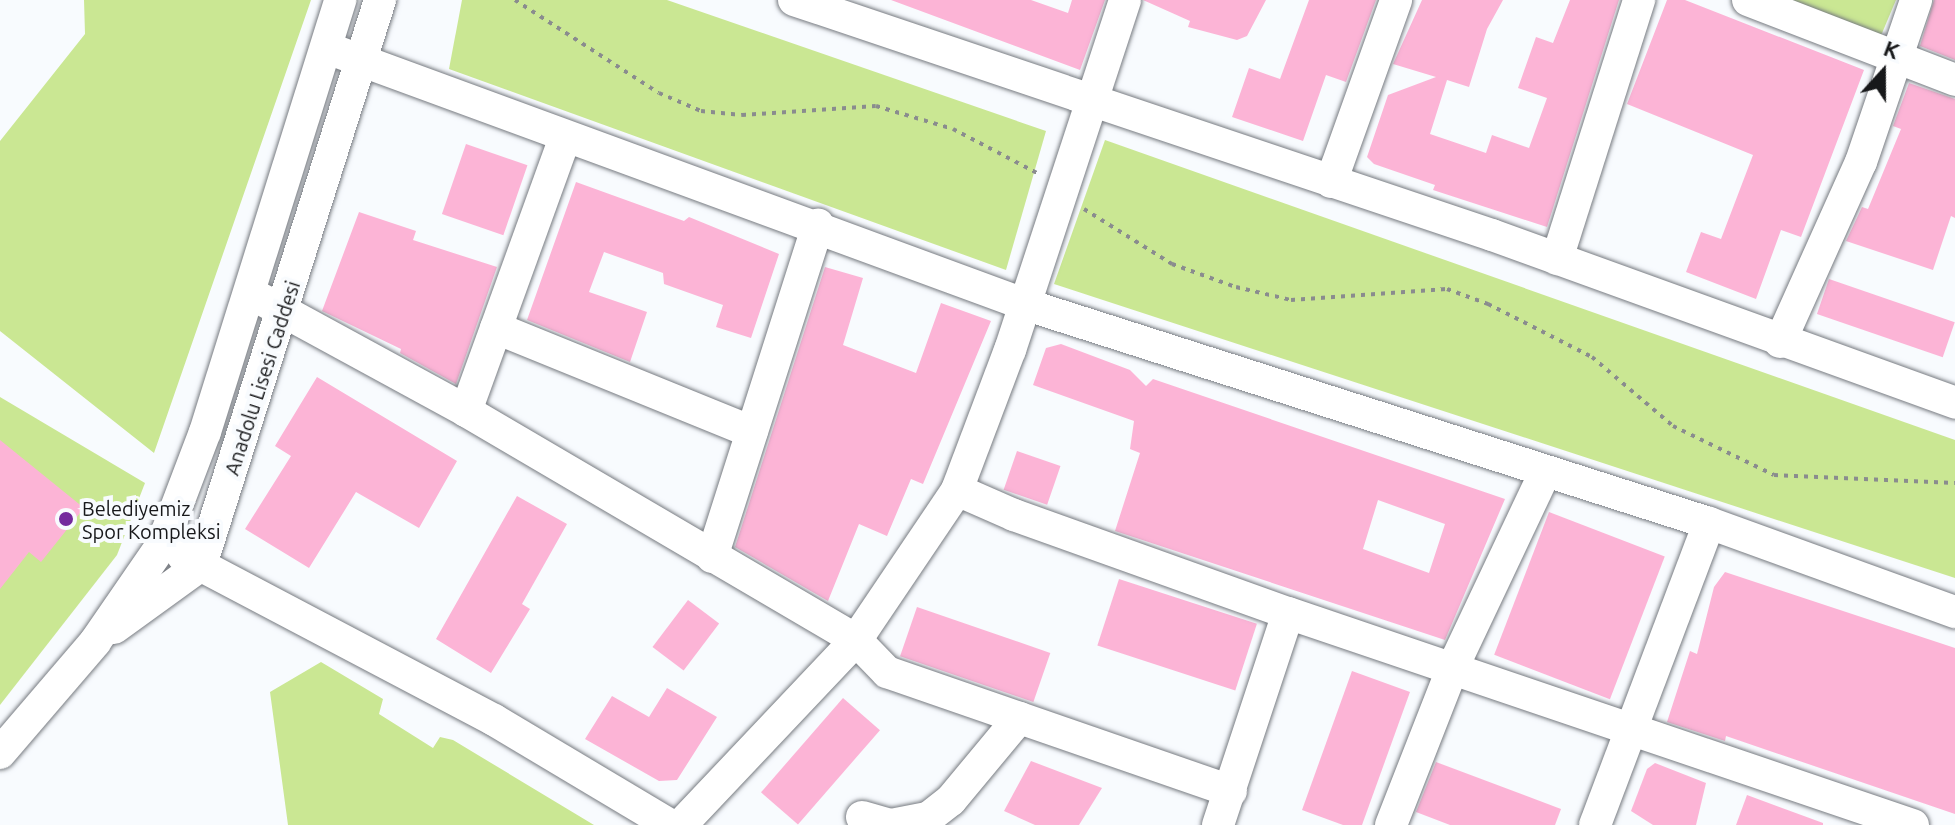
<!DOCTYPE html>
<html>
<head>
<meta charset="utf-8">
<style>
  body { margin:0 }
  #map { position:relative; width:1955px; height:825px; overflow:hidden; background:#f8fbfe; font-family:Ubuntu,sans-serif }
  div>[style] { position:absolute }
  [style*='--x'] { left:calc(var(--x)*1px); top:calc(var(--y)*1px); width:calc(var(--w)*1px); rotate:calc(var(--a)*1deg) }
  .green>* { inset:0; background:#cae793 }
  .building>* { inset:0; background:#fcb4d6; transform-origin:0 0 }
  .path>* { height:4px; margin-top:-2px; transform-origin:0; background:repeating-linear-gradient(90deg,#8a8c8e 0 4px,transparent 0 10px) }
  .roads { filter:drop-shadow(0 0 2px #777b81) drop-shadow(0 0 2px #777b81) }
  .minor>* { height:32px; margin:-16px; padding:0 16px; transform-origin:16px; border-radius:16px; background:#fff }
  .dots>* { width:22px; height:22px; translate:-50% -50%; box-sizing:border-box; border:4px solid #f8fbfe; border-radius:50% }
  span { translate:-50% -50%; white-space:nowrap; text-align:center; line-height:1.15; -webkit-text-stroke:8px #f8fbfe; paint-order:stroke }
  .street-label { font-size:20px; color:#17181a }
  .poi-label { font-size:20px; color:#17181a }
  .left { translate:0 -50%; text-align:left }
  .north { position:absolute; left:1843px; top:32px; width:80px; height:80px; -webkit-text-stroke:6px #f8fbfe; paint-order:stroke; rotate:21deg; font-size:22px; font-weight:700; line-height:32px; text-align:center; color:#17181a }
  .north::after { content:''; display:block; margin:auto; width:28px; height:36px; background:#17181a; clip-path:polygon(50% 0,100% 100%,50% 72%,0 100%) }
</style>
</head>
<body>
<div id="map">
  <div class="green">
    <i style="clip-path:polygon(84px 0,311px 0,154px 453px,0 331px,0 141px,85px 34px)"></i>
    <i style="clip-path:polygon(462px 0,667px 0,1046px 131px,1006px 270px,449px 69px)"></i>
    <i style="clip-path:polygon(1777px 0,1896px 0,1877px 45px)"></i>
    <i style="clip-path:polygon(1105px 140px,1955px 440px,1955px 578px,1054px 284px)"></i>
    <i style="clip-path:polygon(0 397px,145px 483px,117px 555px,0 705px)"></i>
    <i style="clip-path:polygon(321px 662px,383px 699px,379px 714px,433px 748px,440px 737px,453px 740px,594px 825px,288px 825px,270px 692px)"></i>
  </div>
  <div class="building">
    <i style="clip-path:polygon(891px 0,1031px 0,1068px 13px,1072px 0,1105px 0,1080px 70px)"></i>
    <i style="clip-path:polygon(1143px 0,1266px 0,1247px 36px,1237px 40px,1188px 27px,1190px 21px)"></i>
    <i style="clip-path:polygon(1309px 0,1376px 0,1346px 82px,1326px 75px,1303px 141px,1232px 117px,1249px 68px,1280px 79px)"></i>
    <i style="clip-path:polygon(1422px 0,1503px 0,1487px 29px,1469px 87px,1447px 80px,1430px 134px,1486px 153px,1492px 135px,1529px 148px,1547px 98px,1518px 88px,1536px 37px,1553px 43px,1570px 0,1619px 0,1547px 227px,1433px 190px,1435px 185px,1374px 164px,1367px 157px,1388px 95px,1436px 77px,1393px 64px)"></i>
    <i style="clip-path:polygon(1667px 0,1685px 0,1864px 70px,1801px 237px,1781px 230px,1756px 299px,1686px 272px,1701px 232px,1721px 239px,1753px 155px,1627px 104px)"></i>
    <i style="clip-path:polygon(1934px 0,1955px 0,1955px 60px,1920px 46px)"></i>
    <i style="clip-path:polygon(1909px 83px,1955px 99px,1955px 218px,1951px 216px,1933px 270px,1846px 241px,1862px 207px,1868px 209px,1901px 129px,1893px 126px)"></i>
    <i style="left:466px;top:144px;width:65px;height:74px;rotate:19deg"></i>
    <i style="clip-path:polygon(576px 182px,684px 221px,689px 217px,779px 254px,751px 338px,716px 327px,723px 305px,664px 284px,663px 273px,604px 252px,589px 292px,647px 312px,630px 362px,527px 320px)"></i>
    <i style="clip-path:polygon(359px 212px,416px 231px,413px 240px,497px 267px,456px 384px,400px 353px,401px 349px,322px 311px)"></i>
    <i style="clip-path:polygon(825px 267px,863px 278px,843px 345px,916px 373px,941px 303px,991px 321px,923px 484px,911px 479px,887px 536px,859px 524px,828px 601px,735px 547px)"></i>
    <i style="left:1829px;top:279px;width:133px;height:37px;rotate:19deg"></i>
    <i style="clip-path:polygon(evenodd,1061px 344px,1130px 370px,1146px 386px,1153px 379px,1505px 499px,1445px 640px,1115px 531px,1140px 453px,1130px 449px,1134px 421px,1033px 385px,1046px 348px,1061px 344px,1378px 500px,1445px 524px,1429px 573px,1363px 549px,1378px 500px)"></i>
    <i style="clip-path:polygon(317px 377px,457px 461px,419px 528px,356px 492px,309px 568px,245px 529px,291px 456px,275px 446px)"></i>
    <i style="clip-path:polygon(0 440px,84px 508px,41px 562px,29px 552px,0 589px)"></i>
    <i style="left:1017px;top:451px;width:46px;height:41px;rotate:19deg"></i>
    <i style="clip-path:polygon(517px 496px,567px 524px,522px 604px,530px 609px,491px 673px,436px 639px)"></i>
    <i style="left:1549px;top:512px;width:124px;height:153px;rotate:21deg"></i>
    <i style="clip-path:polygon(1725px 572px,1955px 648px,1955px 814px,1726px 736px,1725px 741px,1667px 722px,1690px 651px,1697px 654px,1714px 587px)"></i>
    <i style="left:1119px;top:579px;width:145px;height:70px;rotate:18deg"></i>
    <i style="left:688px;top:600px;width:39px;height:59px;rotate:37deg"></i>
    <i style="left:917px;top:607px;width:141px;height:52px;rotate:19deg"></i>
    <i style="clip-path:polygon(1352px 671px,1410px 692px,1362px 825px,1343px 825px,1302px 810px)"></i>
    <i style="clip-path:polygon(667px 688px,717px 717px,677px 780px,659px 781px,585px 739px,612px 696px,649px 717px)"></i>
    <i style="left:843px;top:698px;width:49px;height:125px;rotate:41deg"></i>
    <i style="clip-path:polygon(1031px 761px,1102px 788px,1079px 825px,1035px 825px,1004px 811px)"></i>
    <i style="clip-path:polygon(1436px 762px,1561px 809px,1555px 825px,1450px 825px,1416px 812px)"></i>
    <i style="clip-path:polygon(1655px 763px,1706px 783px,1696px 825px,1653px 825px,1631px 811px,1647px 769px)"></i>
    <i style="clip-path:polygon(1747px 795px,1823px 823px,1823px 825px,1736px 825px)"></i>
  </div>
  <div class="path">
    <i style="--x:515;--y:0;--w:171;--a:32.9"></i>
    <i style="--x:659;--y:93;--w:46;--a:23.2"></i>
    <i style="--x:701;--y:111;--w:41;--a:5.6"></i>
    <i style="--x:742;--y:115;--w:134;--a:-3.8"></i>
    <i style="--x:876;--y:106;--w:80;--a:16.6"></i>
    <i style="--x:953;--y:129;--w:97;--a:27.6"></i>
    <i style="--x:1084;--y:209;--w:104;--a:32"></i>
    <i style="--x:1172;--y:264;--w:68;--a:19.8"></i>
    <i style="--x:1236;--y:287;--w:57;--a:13.3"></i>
    <i style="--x:1291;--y:300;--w:156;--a:-4"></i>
    <i style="--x:1447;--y:289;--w:44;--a:20.1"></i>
    <i style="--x:1488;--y:304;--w:117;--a:27"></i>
    <i style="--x:1592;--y:357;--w:106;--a:40.4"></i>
    <i style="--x:1673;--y:426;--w:112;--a:25.9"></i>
    <i style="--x:1774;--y:475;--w:181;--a:2.5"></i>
  </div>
  <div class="roads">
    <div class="minor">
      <i style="--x:794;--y:0;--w:736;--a:18.61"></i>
      <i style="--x:1492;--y:235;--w:493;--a:19.9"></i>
      <i style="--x:1748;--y:0;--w:222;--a:21.1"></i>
      <i style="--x:327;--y:48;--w:743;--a:20.17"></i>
      <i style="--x:1024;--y:304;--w:719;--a:17.73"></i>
      <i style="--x:1709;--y:523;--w:262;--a:19.9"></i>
      <i style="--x:1331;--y:182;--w:193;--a:-70.3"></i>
      <i style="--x:1557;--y:259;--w:272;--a:-72.4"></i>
      <i style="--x:250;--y:293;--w:246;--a:28.6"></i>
      <i style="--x:466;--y:411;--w:452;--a:30.4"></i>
      <i style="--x:856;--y:640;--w:45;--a:45.9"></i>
      <i style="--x:887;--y:672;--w:364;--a:19.1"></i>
      <i style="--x:496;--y:328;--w:276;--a:22.1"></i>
      <i style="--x:1780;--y:342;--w:197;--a:-65.8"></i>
      <i style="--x:1861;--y:162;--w:171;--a:-71.2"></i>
      <i style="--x:466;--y:411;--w:290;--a:-70.1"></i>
      <i style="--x:957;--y:490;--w:62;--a:23.7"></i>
      <i style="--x:1014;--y:515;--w:291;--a:19.7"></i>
      <i style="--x:1288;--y:613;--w:660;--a:18.74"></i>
      <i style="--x:183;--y:556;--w:352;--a:27.8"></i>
      <i style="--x:494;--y:720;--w:205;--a:30.8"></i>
      <i style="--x:712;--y:557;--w:349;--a:-72.3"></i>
      <i style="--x:114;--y:628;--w:107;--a:-35.9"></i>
      <i style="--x:201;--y:565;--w:593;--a:-72.42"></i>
      <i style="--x:0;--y:753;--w:146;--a:-49.4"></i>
      <i style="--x:95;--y:642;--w:118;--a:-55.4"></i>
      <i style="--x:162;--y:545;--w:121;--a:-69.2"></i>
      <i style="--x:205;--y:432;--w:453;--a:-72.6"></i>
      <i style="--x:862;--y:817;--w:29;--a:16"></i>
      <i style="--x:681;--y:825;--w:255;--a:-46.6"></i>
      <i style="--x:856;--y:640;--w:181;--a:-56"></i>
      <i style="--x:957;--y:490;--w:150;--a:-69.3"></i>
      <i style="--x:1010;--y:350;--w:368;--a:-71.8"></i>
      <i style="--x:891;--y:825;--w:38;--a:-11"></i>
      <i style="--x:928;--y:818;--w:29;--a:-38"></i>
      <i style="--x:951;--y:800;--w:107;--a:-50.3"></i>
      <i style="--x:1218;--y:825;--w:223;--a:-71.7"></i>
      <i style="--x:1391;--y:825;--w:170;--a:-68.6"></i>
      <i style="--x:1453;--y:667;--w:216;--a:-64.7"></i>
      <i style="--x:1595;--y:825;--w:323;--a:-69.3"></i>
    </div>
  </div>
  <div class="dots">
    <i style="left:66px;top:519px;background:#742a9d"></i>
  </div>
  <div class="street-label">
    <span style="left:262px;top:378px;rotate:-72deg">Anadolu Lisesi Caddesi</span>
  </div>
  <div class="poi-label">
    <span class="left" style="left:82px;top:520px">Belediyemiz<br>Spor Kompleksi</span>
  </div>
  <div class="north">K</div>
</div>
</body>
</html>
